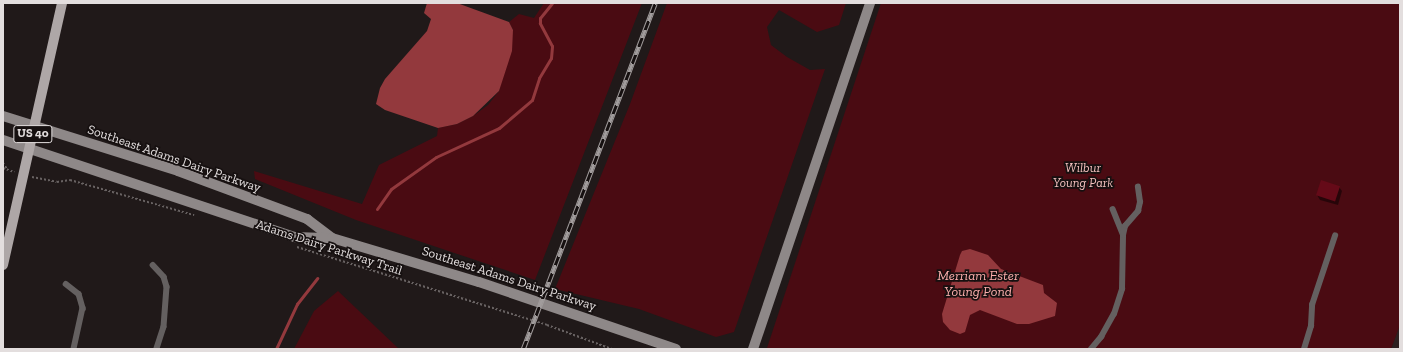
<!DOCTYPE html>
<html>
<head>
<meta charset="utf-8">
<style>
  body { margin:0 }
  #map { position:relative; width:1403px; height:352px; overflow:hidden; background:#201919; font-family:"Zilla Slab",serif }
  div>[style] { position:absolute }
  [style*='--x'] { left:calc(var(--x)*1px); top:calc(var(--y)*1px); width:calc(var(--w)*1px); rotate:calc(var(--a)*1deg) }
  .built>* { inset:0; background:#2d2020 }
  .green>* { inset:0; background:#4a0b12 }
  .water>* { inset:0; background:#93393d }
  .shadow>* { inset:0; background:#0007 }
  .stream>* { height:3px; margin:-1.5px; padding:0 1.5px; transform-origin:1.5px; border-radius:1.5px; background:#93393d }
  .building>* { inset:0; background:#650a18; transform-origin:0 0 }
  .path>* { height:2px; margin-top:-1px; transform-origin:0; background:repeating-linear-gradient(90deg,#686262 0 2px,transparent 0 4px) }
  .service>* { height:5.5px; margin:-2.75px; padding:0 2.75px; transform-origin:2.75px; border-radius:2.75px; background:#646060 }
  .secondary>* { height:10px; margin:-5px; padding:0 5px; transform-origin:5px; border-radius:5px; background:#8e8888 }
  .primary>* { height:10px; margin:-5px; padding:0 5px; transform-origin:5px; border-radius:5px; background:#aea7a7 }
  .rail>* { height:4.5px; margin-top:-2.25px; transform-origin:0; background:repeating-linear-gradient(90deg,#161010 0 9px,#a19c9c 0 18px); box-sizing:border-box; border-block:1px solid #a19c9c }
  span { translate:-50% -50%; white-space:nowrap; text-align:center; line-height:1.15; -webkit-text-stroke:3.5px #161010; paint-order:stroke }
  .shield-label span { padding:1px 3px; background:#161010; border:1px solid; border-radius:3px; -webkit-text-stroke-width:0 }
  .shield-label { font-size:12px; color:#e3dede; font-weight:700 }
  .street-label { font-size:13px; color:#e3dede }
  .park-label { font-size:13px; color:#f4c0be; font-style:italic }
  .water-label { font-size:14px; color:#fbaeac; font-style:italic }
  .frame { position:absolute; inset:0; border:4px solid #e3dede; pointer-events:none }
</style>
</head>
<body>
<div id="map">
  <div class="built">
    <i style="clip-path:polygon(1400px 325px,1400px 349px,1391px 349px,1396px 335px)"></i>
  </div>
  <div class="green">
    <i style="clip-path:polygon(544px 3px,642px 3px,535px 280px,356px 220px,255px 179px,254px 171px,362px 204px,379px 165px,437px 136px,438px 128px,457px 124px,473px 116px,488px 105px,499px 91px,513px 30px,509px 22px,519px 14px,534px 18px)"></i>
    <i style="clip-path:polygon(667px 3px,846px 3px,839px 25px,817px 32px,779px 10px,767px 27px,771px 45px,787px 57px,810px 70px,825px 69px,734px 332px,716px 337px,639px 309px,555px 289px,630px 104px)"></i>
    <i style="clip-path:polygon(881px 3px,1400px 3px,1400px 325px,1391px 349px,767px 348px)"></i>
    <i style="clip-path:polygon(338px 291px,399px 349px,294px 349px,314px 311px)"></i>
  </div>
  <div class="water">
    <i style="clip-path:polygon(427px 3px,457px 3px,509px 22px,513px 30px,512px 51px,499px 91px,473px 116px,457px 124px,438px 128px,385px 110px,376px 104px,380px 88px,385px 79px,427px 31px,431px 19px,424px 13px)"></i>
    <i style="clip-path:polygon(970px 249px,988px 255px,1001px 269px,1043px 285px,1044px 293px,1057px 303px,1055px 316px,1029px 324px,1017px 324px,980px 310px,970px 315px,965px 332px,960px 334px,950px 330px,943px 322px,942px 314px,960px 255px,962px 251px)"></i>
  </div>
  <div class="shadow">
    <i style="clip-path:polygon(1339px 187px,1342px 191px,1338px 205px,1320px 200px,1317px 195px)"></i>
  </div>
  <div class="stream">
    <i style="--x:377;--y:209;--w:24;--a:-55"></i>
    <i style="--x:391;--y:189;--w:55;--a:-35.4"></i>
    <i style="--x:436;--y:157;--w:69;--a:-24.7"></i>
    <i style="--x:499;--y:128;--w:43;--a:-40.3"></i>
    <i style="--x:532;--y:100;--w:23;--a:-72"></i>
    <i style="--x:539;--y:78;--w:23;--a:-59"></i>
    <i style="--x:551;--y:58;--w:12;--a:-85"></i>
    <i style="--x:552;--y:46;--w:26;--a:-118"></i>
    <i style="--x:540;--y:23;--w:5;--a:-90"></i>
    <i style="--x:540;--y:18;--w:19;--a:-51"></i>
    <i style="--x:276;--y:349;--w:50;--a:-65"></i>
    <i style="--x:297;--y:304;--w:33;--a:-52"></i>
  </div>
  <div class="building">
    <i style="left:1321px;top:180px;width:20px;height:16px;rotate:18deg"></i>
  </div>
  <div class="path">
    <i style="--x:3;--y:163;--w:7;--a:56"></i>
    <i style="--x:3;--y:168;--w:12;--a:20"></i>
    <i style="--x:32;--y:177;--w:25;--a:11"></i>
    <i style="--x:57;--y:182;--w:13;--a:-9"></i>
    <i style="--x:70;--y:180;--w:129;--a:15.8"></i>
    <i style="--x:297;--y:247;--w:262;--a:17.3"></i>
    <i style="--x:547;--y:325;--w:69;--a:20.3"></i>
  </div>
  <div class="service">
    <i style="--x:1113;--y:209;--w:27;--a:68"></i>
    <i style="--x:153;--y:265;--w:16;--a:47"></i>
    <i style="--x:164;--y:277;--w:10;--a:73"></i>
    <i style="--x:167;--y:287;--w:40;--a:94.3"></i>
    <i style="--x:164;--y:327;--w:23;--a:108"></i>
    <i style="--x:66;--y:284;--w:16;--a:38"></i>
    <i style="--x:79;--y:294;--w:15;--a:74"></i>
    <i style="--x:83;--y:308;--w:42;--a:102.4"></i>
    <i style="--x:1091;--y:349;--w:16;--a:-50"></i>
    <i style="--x:1101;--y:337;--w:26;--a:-61"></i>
    <i style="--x:1114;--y:314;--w:26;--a:-72"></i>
    <i style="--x:1122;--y:289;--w:54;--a:-88.9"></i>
    <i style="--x:1123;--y:235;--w:9;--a:-77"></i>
    <i style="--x:1125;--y:226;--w:20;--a:-49"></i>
    <i style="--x:1138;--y:211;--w:9;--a:-77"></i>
    <i style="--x:1140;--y:202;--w:15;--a:-98"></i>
    <i style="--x:1304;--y:349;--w:24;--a:-73"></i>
    <i style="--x:1311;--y:326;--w:21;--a:-87"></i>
    <i style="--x:1312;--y:305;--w:73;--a:-71.6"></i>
  </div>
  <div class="secondary">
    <i style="--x:3;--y:116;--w:183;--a:17.4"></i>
    <i style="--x:178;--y:171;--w:138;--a:20.4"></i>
    <i style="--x:307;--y:219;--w:31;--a:37"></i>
    <i style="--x:3;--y:140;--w:308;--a:18.4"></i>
    <i style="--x:295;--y:237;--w:37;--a:2"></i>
    <i style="--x:332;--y:238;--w:153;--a:16.7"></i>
    <i style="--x:479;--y:282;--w:208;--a:18.8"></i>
    <i style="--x:753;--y:349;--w:365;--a:-71.3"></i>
  </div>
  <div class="primary">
    <i style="--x:3;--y:265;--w:269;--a:-77.3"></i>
  </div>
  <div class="rail">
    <i style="--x:523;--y:349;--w:370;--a:-69.1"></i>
  </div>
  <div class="shield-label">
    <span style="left:33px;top:134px">US 40</span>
  </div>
  <div class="street-label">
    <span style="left:174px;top:159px;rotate:19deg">Southeast Adams Dairy Parkway</span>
    <span style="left:329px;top:248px;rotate:18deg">Adams Dairy Parkway Trail</span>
    <span style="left:509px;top:279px;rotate:18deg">Southeast Adams Dairy Parkway</span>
  </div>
  <div class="park-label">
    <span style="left:1083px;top:176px">Wilbur<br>Young Park</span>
  </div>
  <div class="water-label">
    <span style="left:978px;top:284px">Merriam Ester<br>Young Pond</span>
  </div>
  <div class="frame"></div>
</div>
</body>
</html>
